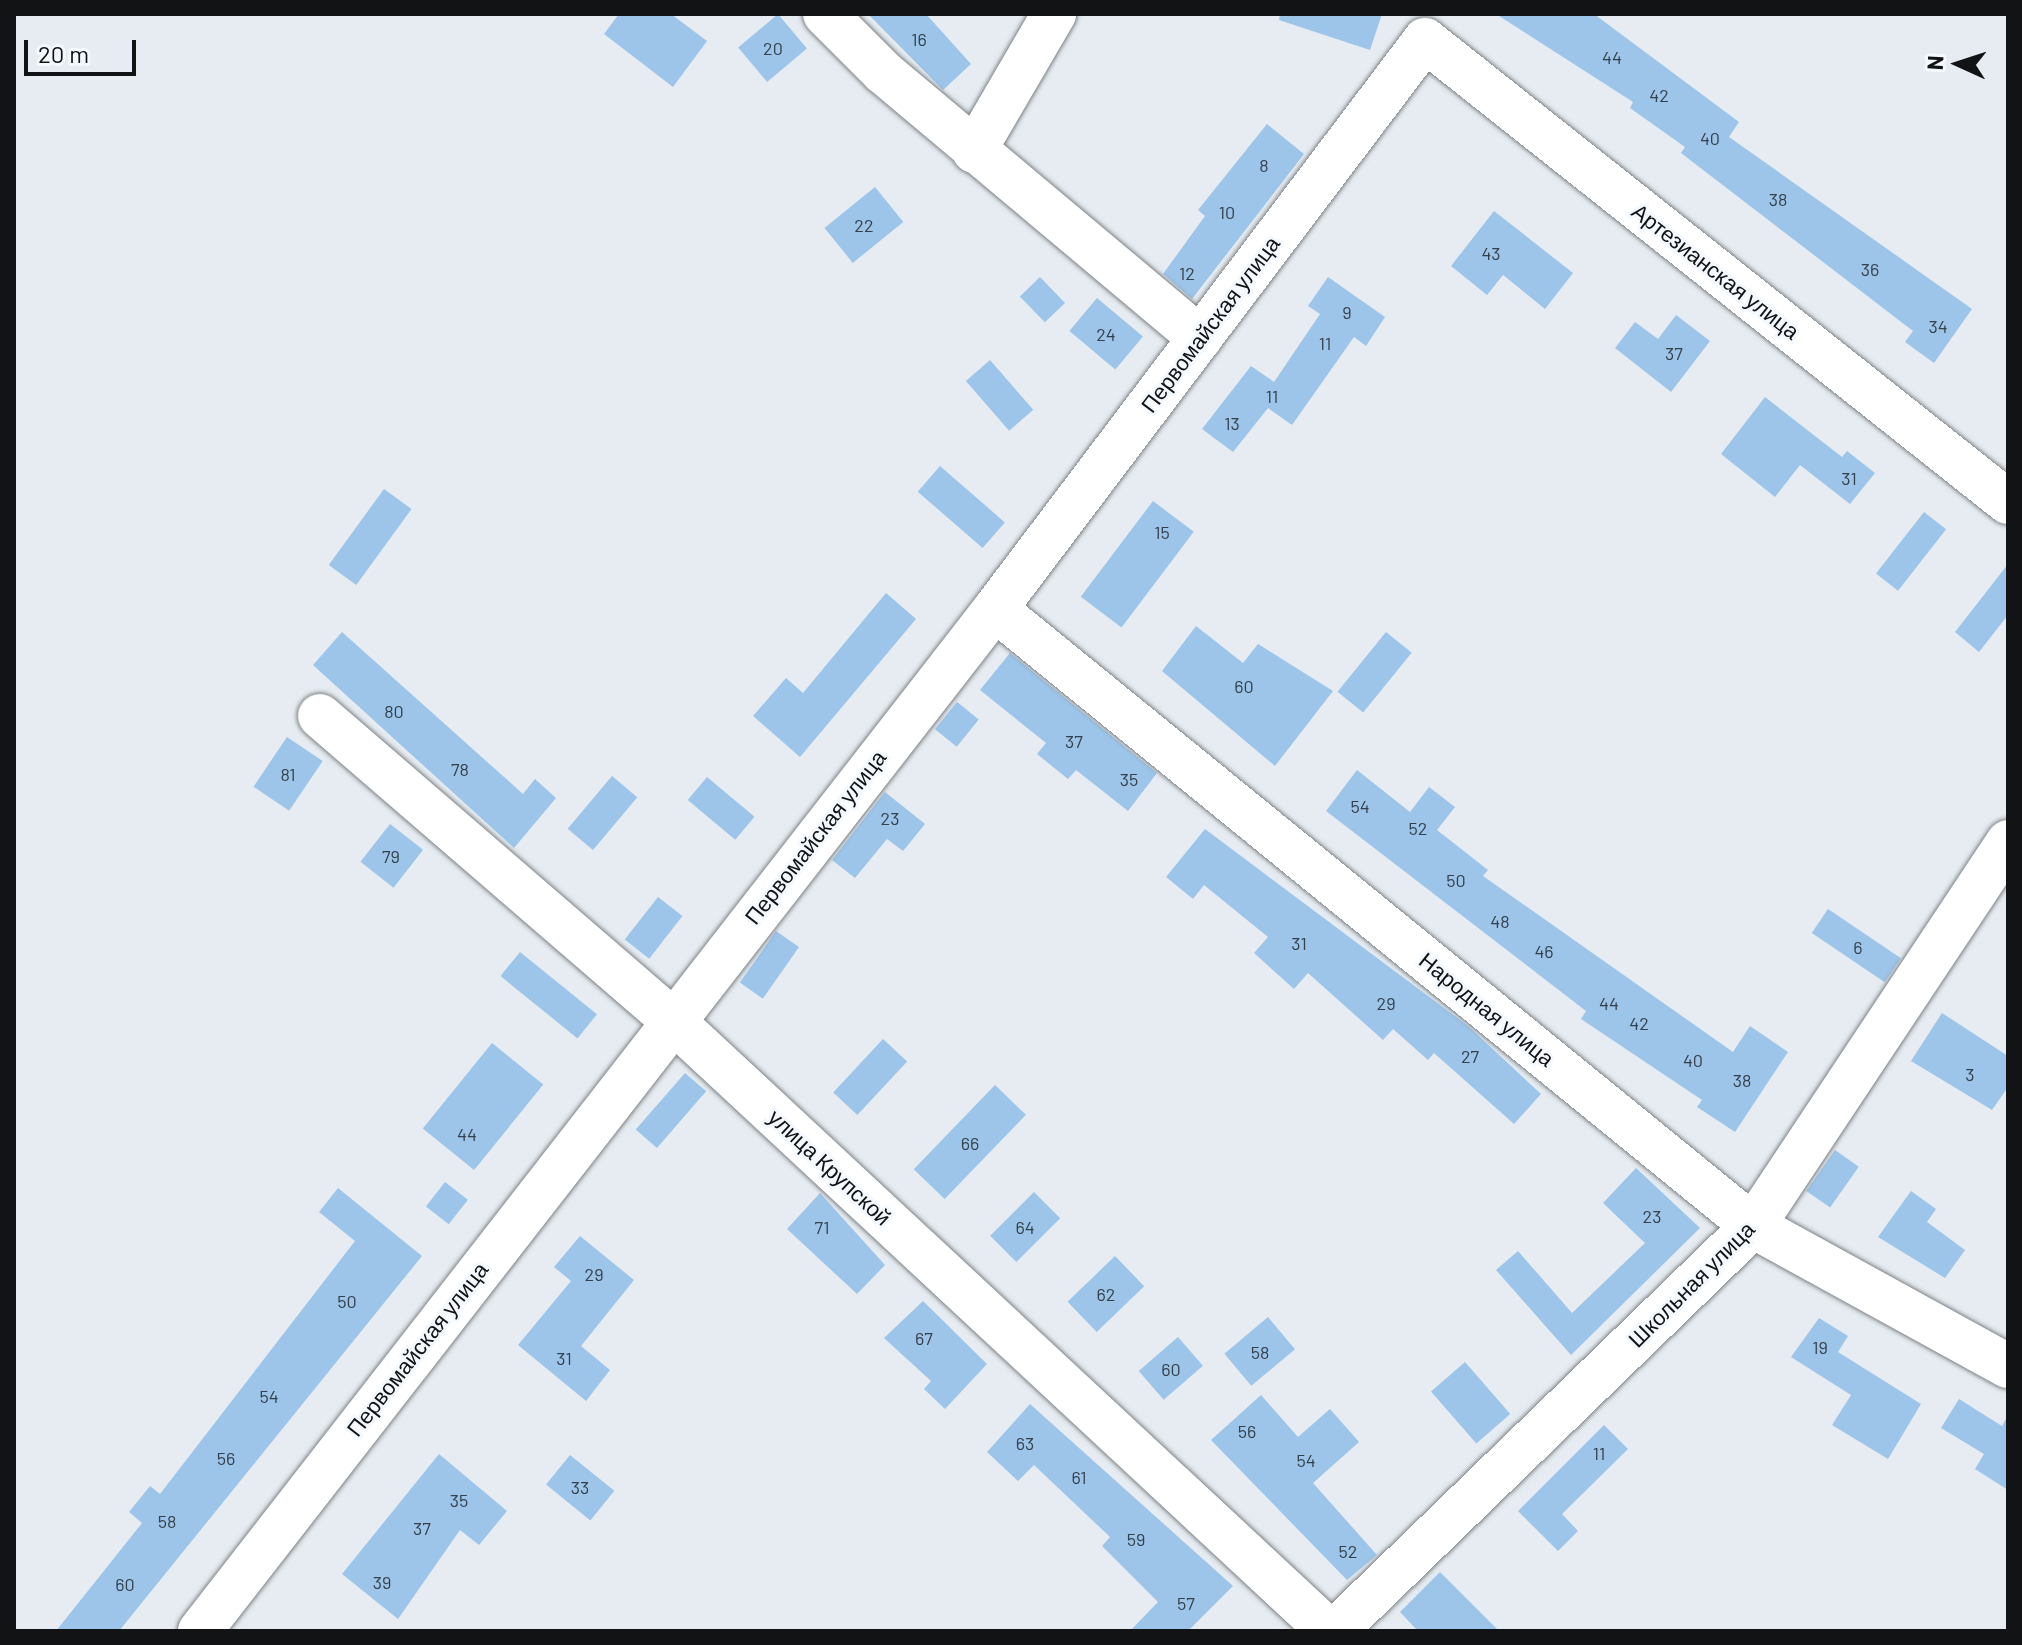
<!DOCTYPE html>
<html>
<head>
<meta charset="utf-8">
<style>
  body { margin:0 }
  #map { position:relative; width:2022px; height:1645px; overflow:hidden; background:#e6ecf1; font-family:Barlow,sans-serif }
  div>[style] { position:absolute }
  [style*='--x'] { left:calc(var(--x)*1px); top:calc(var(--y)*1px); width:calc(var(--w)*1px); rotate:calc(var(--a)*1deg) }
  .building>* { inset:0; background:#9dc5ea; transform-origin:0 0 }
  .roads { filter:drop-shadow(0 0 2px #7d8286) drop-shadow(0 0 2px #7d8286) }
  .minor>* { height:44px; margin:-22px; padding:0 22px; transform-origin:22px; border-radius:22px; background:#fff }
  span { translate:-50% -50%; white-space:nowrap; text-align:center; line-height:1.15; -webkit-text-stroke:6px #f3f9fe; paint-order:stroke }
  .number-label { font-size:18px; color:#34404a }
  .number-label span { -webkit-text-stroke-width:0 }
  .street-label { font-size:22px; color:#111314 }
  .frame { position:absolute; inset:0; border:16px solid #111314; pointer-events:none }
  .north { position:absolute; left:1918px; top:24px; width:80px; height:80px; -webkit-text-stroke:6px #f3f9fe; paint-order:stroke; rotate:273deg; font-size:22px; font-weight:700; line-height:32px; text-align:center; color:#111314 }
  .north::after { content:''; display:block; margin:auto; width:28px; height:36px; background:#111314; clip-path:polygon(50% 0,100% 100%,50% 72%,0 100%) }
  .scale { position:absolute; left:24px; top:40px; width:112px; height:36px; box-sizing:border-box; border:4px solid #111314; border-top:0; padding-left:10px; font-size:24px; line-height:28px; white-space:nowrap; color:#111314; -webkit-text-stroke:6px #f3f9fe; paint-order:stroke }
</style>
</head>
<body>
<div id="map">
  <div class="building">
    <i style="clip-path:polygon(619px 14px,671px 14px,707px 41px,673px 87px,604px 34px)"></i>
    <i style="left:778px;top:14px;width:45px;height:52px;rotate:50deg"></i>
    <i style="clip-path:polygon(868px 14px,926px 14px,971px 64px,943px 90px)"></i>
    <i style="clip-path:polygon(1280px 14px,1382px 14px,1370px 50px,1279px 20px)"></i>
    <i style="clip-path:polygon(1496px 14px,1594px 14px,1739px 122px,1729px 137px,1972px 309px,1934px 363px,1905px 342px,1913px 331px,1681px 153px,1685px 147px,1630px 108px,1633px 102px)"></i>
    <i style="clip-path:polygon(1267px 124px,1304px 154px,1192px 299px,1163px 274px,1205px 216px,1198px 210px)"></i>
    <i style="left:875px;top:187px;width:45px;height:65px;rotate:51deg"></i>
    <i style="clip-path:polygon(1494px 211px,1573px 273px,1545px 309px,1503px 275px,1487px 295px,1451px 266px)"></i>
    <i style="left:1040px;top:277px;width:36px;height:28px;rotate:46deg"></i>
    <i style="clip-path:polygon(1328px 277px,1385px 317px,1366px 346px,1354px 337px,1292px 425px,1268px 408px,1233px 452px,1202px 429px,1251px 366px,1274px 382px,1320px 314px,1308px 306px)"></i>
    <i style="left:1097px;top:298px;width:60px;height:43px;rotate:40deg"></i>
    <i style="clip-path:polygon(1676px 315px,1710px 341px,1671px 392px,1615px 348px,1635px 322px,1658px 339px)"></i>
    <i style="left:990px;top:360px;width:66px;height:32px;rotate:49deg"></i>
    <i style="clip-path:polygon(1765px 397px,1842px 457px,1847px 451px,1875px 473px,1850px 504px,1800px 465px,1775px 497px,1721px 454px)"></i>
    <i style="left:940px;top:466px;width:86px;height:34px;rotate:41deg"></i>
    <i style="left:384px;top:489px;width:34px;height:94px;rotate:36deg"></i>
    <i style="left:1153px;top:501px;width:51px;height:120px;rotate:37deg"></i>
    <i style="left:1924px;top:512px;width:28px;height:78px;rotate:38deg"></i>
    <i style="clip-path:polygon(2008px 564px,2008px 615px,1979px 652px,1955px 632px)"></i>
    <i style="clip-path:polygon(886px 593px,916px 619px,800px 757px,753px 716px,786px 678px,803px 693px)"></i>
    <i style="clip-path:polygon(1196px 626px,1243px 663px,1258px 644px,1333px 691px,1275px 766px,1162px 671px)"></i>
    <i style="clip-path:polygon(342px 632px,523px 794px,535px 779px,556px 798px,514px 848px,313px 665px)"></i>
    <i style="left:1386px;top:632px;width:33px;height:77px;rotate:39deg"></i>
    <i style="clip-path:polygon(1010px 653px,1157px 773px,1128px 811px,1076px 770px,1068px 779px,1037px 754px,1046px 743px,980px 690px)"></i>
    <i style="left:957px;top:702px;width:28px;height:35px;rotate:39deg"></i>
    <i style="left:287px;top:737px;width:43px;height:60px;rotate:34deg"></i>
    <i style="clip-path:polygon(1357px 770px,1410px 812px,1429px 787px,1455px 807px,1437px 830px,1488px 870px,1483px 876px,1733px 1052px,1750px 1026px,1788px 1052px,1735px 1132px,1697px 1107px,1702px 1100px,1581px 1019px,1586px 1011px,1326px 811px)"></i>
    <i style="left:612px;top:776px;width:33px;height:69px;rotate:40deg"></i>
    <i style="left:707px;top:777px;width:62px;height:30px;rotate:40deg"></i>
    <i style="clip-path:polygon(885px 792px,925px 824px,903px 851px,887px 839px,855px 878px,832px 860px)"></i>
    <i style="left:390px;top:824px;width:42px;height:48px;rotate:38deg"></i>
    <i style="clip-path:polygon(1205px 829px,1468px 1026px,1541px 1094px,1514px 1124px,1434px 1053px,1428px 1060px,1393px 1029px,1383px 1040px,1308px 973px,1294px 989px,1254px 953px,1268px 937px,1204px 885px,1193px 899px,1166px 877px)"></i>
    <i style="left:658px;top:897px;width:31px;height:54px;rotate:38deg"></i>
    <i style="left:1828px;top:909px;width:88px;height:29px;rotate:34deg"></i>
    <i style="left:776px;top:931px;width:28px;height:63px;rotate:35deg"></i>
    <i style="left:520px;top:952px;width:99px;height:31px;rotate:39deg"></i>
    <i style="clip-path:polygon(1942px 1013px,2008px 1056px,2008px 1087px,1992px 1110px,1911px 1061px)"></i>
    <i style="left:883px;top:1039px;width:33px;height:73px;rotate:43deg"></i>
    <i style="left:492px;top:1043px;width:66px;height:110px;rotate:39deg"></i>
    <i style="left:685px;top:1073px;width:28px;height:75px;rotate:41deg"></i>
    <i style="left:995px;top:1085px;width:43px;height:117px;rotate:44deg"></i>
    <i style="left:1835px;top:1150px;width:29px;height:50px;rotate:35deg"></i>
    <i style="clip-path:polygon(1636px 1168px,1700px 1228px,1571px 1355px,1496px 1270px,1518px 1251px,1572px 1313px,1645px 1243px,1603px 1203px)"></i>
    <i style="left:445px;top:1182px;width:29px;height:31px;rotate:38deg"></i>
    <i style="clip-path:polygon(338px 1188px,422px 1256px,119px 1631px,56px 1631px,142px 1523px,129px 1512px,150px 1486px,160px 1494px,355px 1241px,319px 1212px)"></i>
    <i style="clip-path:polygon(1911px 1191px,1936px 1209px,1927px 1222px,1965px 1250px,1945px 1278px,1878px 1237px)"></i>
    <i style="left:1034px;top:1192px;width:37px;height:62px;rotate:45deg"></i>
    <i style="clip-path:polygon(820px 1193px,885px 1265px,857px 1294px,787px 1229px)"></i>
    <i style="clip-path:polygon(580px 1236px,634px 1280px,581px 1346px,610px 1370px,586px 1401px,518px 1345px,571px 1281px,554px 1267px)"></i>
    <i style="left:1115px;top:1256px;width:42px;height:66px;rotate:46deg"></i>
    <i style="clip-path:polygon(923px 1301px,987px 1364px,945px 1409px,924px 1389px,931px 1381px,884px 1338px)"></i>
    <i style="left:1268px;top:1317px;width:42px;height:57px;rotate:50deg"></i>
    <i style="clip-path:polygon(1819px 1318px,1848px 1336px,1838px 1352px,1921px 1404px,1888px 1459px,1832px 1425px,1851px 1395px,1791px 1357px)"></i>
    <i style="left:1178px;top:1337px;width:38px;height:52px;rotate:49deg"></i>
    <i style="left:1465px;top:1362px;width:69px;height:45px;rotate:49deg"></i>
    <i style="clip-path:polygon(1261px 1395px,1298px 1437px,1330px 1409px,1359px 1442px,1313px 1483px,1377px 1555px,1347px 1580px,1211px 1440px)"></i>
    <i style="clip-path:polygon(1959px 1399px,2002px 1426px,2008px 1415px,2008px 1490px,1975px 1469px,1984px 1454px,1941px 1428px)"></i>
    <i style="clip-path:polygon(1030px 1404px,1233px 1586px,1188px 1631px,1130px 1631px,1158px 1602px,1102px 1546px,1110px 1537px,1034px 1465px,1018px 1481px,987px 1452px)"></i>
    <i style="clip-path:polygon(1604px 1425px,1628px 1449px,1562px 1514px,1578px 1531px,1558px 1551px,1518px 1511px)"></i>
    <i style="clip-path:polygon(439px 1454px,507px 1511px,479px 1545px,460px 1530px,398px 1619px,342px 1574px)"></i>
    <i style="left:570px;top:1455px;width:57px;height:38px;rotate:39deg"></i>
    <i style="clip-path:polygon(1440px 1572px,1499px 1631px,1418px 1631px,1400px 1612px)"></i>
  </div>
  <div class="roads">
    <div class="minor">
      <i style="--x:825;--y:14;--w:82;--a:45"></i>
      <i style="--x:883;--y:72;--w:414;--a:40"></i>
      <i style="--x:974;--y:151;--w:159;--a:-59.7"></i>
      <i style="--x:995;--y:609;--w:977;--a:39.15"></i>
      <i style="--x:1753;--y:1226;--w:291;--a:28.8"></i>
      <i style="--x:320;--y:716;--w:464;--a:40.8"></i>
      <i style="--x:671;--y:1019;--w:899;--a:42.93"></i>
      <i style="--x:200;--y:1631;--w:1295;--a:-52.12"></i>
      <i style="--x:995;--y:609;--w:713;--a:-52.92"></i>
      <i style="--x:1425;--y:40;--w:744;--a:38.4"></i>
      <i style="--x:1335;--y:1631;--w:582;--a:-44.1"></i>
      <i style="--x:1753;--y:1226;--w:461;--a:-56.4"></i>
    </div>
  </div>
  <div class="number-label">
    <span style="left:919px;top:39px">16</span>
    <span style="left:773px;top:48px">20</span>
    <span style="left:1612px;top:57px">44</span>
    <span style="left:1659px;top:95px">42</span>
    <span style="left:1710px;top:138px">40</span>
    <span style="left:1264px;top:165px">8</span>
    <span style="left:1778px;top:199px">38</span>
    <span style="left:1227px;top:212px">10</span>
    <span style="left:864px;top:225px">22</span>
    <span style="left:1491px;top:253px">43</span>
    <span style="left:1870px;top:269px">36</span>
    <span style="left:1187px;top:273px">12</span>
    <span style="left:1347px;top:312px">9</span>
    <span style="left:1938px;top:326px">34</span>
    <span style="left:1106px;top:334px">24</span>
    <span style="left:1325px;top:343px">11</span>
    <span style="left:1674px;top:353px">37</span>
    <span style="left:1272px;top:396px">11</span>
    <span style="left:1232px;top:423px">13</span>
    <span style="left:1849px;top:478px">31</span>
    <span style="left:1162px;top:532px">15</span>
    <span style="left:1244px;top:686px">60</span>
    <span style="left:394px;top:711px">80</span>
    <span style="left:1074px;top:741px">37</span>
    <span style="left:460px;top:769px">78</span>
    <span style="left:288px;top:774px">81</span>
    <span style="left:1129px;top:779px">35</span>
    <span style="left:1360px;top:806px">54</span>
    <span style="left:890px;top:818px">23</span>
    <span style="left:1418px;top:828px">52</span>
    <span style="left:391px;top:856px">79</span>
    <span style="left:1456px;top:880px">50</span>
    <span style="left:1500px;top:921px">48</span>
    <span style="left:1299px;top:943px">31</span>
    <span style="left:1858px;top:947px">6</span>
    <span style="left:1544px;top:951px">46</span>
    <span style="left:1386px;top:1003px">29</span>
    <span style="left:1609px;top:1003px">44</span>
    <span style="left:1639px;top:1023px">42</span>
    <span style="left:1470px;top:1056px">27</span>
    <span style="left:1693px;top:1060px">40</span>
    <span style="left:1970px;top:1074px">3</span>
    <span style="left:1742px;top:1080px">38</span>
    <span style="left:467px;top:1134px">44</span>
    <span style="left:970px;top:1143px">66</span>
    <span style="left:1652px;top:1216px">23</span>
    <span style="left:822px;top:1227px">71</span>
    <span style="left:1025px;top:1227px">64</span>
    <span style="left:594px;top:1274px">29</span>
    <span style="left:1106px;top:1294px">62</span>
    <span style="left:347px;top:1301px">50</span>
    <span style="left:924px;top:1338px">67</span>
    <span style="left:1820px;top:1347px">19</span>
    <span style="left:1260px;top:1352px">58</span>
    <span style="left:564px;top:1358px">31</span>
    <span style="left:1171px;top:1369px">60</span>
    <span style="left:269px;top:1396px">54</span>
    <span style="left:1247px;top:1431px">56</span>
    <span style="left:1025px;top:1443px">63</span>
    <span style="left:1599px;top:1453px">11</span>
    <span style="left:226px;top:1458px">56</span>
    <span style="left:1306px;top:1460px">54</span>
    <span style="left:1079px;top:1477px">61</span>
    <span style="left:580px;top:1487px">33</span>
    <span style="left:459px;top:1500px">35</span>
    <span style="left:167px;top:1521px">58</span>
    <span style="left:422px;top:1528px">37</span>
    <span style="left:1136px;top:1539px">59</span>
    <span style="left:1348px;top:1551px">52</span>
    <span style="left:382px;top:1582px">39</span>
    <span style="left:125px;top:1584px">60</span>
    <span style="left:1186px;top:1603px">57</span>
  </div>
  <div class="street-label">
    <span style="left:1716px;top:271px;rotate:38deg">Артезианская улица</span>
    <span style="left:1210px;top:324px;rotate:-53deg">Первомайская улица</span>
    <span style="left:815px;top:837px;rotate:-52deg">Первомайская улица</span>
    <span style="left:1487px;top:1009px;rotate:39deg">Народная улица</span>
    <span style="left:830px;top:1167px;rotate:43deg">улица Крупской</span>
    <span style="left:1691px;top:1284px;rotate:-45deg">Школьная улица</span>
    <span style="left:417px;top:1349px;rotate:-52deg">Первомайская улица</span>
  </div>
  <div class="frame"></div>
  <div class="north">N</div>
  <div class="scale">20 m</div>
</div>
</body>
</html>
